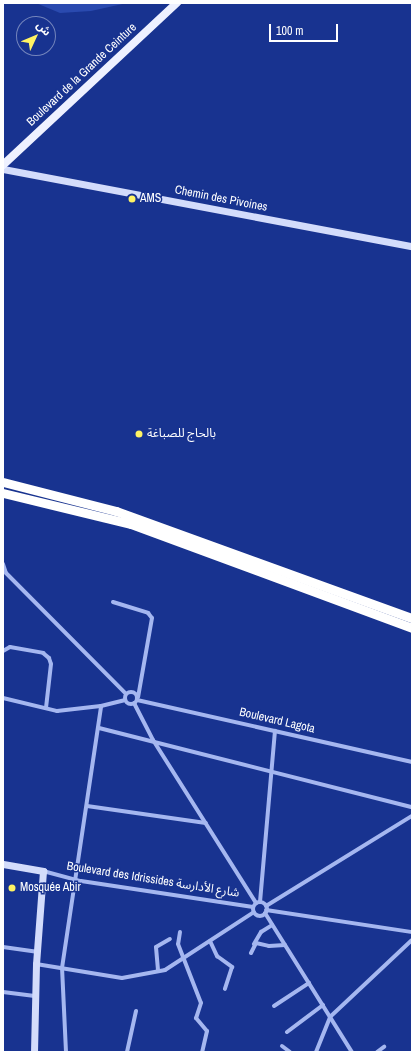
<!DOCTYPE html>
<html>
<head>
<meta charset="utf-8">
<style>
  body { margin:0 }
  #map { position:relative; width:415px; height:1055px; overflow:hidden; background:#183390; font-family:"Archivo Narrow","Noto Sans Arabic",sans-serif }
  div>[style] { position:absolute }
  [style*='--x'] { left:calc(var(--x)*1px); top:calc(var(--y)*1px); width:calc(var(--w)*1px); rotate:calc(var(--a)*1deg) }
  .green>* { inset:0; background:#2a4aaf }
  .street>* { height:4px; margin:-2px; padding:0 2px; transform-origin:2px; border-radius:2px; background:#a5b7f0 }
  .street>.ring { margin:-2px; padding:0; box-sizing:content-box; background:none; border:4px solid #a5b7f0; border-radius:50% }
  .secondary>* { height:7px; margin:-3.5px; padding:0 3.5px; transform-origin:3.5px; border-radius:3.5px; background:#d3dcfb }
  .primary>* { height:8px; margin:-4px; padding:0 4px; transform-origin:4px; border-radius:4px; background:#eef1ff }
  .highway>* { height:9px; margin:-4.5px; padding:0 4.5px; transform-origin:4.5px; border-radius:4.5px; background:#fff }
  .dots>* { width:11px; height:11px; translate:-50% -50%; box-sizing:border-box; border:2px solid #183390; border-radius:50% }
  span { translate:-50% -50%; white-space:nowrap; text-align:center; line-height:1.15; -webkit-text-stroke:3px #183390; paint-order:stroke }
  .street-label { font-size:12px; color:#fff }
  .poi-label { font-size:12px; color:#fff }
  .left { translate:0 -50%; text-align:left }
  .frame { position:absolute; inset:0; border:4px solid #fff; pointer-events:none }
  .north { position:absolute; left:16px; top:16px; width:40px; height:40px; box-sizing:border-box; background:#183390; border:1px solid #7485bc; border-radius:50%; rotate:46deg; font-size:11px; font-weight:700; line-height:16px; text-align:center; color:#fff }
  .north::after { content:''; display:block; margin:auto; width:14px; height:18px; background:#fff364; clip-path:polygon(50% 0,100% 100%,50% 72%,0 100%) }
  .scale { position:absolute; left:269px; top:24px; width:69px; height:18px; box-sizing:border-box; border:2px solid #fff; border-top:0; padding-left:5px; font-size:12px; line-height:14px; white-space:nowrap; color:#fff; -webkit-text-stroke:3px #183390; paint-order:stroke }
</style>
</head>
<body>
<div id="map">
  <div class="green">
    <i style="clip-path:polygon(36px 3px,127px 3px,91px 11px,60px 13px)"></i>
  </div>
  <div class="street">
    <i style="--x:3;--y:564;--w:9;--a:72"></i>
    <i style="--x:6;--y:573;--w:170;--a:45.2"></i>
    <i style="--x:113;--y:602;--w:37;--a:17"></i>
    <i style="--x:148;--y:613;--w:6;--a:51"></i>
    <i style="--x:152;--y:618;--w:80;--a:100"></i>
    <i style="--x:3;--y:651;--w:8;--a:-30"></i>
    <i style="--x:10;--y:647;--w:34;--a:10"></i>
    <i style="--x:43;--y:653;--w:8;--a:40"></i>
    <i style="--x:49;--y:658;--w:6;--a:72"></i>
    <i style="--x:51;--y:664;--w:44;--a:96.5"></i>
    <i class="ring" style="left:125px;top:692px;width:8px;height:8px"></i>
    <i style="--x:3;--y:698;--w:56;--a:13.5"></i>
    <i style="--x:57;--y:711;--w:44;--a:-6.5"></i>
    <i style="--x:101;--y:706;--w:25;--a:-14"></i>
    <i style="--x:137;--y:700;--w:282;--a:12.7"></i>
    <i style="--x:134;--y:703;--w:42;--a:62.8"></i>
    <i style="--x:153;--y:740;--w:193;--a:57.7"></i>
    <i style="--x:99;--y:728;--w:323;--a:14.2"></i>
    <i style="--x:87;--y:806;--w:120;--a:8.1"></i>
    <i style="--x:43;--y:871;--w:39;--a:15"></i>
    <i style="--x:81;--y:881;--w:174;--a:8.6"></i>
    <i style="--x:260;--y:902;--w:172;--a:-85"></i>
    <i class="ring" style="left:253px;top:902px;width:10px;height:10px"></i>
    <i style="--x:266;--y:906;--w:172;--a:-31.7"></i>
    <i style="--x:266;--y:910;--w:148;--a:8.6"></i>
    <i style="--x:265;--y:913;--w:164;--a:58"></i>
    <i style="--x:180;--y:932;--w:12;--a:99"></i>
    <i style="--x:178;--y:944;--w:63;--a:68.7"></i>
    <i style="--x:201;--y:1003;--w:16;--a:108"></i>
    <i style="--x:196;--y:1018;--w:17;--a:50"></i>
    <i style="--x:207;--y:1031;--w:22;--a:103"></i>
    <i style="--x:210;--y:941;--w:17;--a:65"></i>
    <i style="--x:217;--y:956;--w:19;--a:36"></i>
    <i style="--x:232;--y:967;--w:23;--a:108"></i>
    <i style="--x:254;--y:944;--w:14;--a:-60"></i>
    <i style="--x:261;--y:932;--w:13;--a:-32"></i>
    <i style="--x:3;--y:947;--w:34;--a:8"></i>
    <i style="--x:251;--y:953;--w:11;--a:-63"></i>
    <i style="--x:256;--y:943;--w:13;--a:13"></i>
    <i style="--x:269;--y:946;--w:16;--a:-4"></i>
    <i style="--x:36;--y:964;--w:87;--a:9.2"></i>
    <i style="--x:122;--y:978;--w:44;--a:-10.5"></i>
    <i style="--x:165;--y:970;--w:106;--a:-33.1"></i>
    <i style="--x:158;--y:970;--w:23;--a:-95"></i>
    <i style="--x:156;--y:947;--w:16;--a:-30"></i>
    <i style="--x:3;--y:992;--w:32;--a:7"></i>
    <i style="--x:274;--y:1006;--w:42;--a:-33.3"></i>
    <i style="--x:287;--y:1032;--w:45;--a:-36.9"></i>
    <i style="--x:282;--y:1046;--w:10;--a:37"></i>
    <i style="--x:66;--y:1052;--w:84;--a:-92.7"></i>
    <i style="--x:62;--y:968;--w:265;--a:-81.5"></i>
    <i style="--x:127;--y:1052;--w:42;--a:-77.6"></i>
    <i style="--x:316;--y:1052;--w:38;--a:-68"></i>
    <i style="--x:330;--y:1017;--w:112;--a:-43.2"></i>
    <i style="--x:377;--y:1052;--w:9;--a:-36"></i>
  </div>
  <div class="secondary">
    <i style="--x:3;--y:169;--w:416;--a:10.7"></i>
    <i style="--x:3;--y:864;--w:41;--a:9.9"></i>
    <i style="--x:43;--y:871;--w:93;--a:94.3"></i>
    <i style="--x:36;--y:964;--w:88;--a:91.3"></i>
  </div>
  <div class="primary">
    <i style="--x:3;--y:165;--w:238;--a:-43"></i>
  </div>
  <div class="highway">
    <i style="--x:3;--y:482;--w:117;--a:14.4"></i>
    <i style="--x:116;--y:511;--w:315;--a:19.9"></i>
    <i style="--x:3;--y:493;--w:132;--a:13.6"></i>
    <i style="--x:131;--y:524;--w:300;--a:20.3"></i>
  </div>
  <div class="dots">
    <i style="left:132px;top:199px;background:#fff364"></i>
    <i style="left:139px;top:434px;background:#fff364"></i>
    <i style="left:12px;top:888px;background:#fff364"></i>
  </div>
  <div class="street-label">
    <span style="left:82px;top:75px;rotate:-43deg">Boulevard de la Grande Ceinture</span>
    <span style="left:221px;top:199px;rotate:11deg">Chemin des Pivoines</span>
    <span style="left:277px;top:721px;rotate:13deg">Boulevard Lagota</span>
    <span style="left:153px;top:880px;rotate:9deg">Boulevard des Idrissides شارع الأدارسة</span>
  </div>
  <div class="poi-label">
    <span class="left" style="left:140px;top:199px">AMS</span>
    <span class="left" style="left:147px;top:434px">بالحاج للصباغة</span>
    <span class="left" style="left:20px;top:888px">Mosquée Abir</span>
  </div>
  <div class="frame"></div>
  <div class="north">ش</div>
  <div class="scale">100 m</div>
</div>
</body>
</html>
